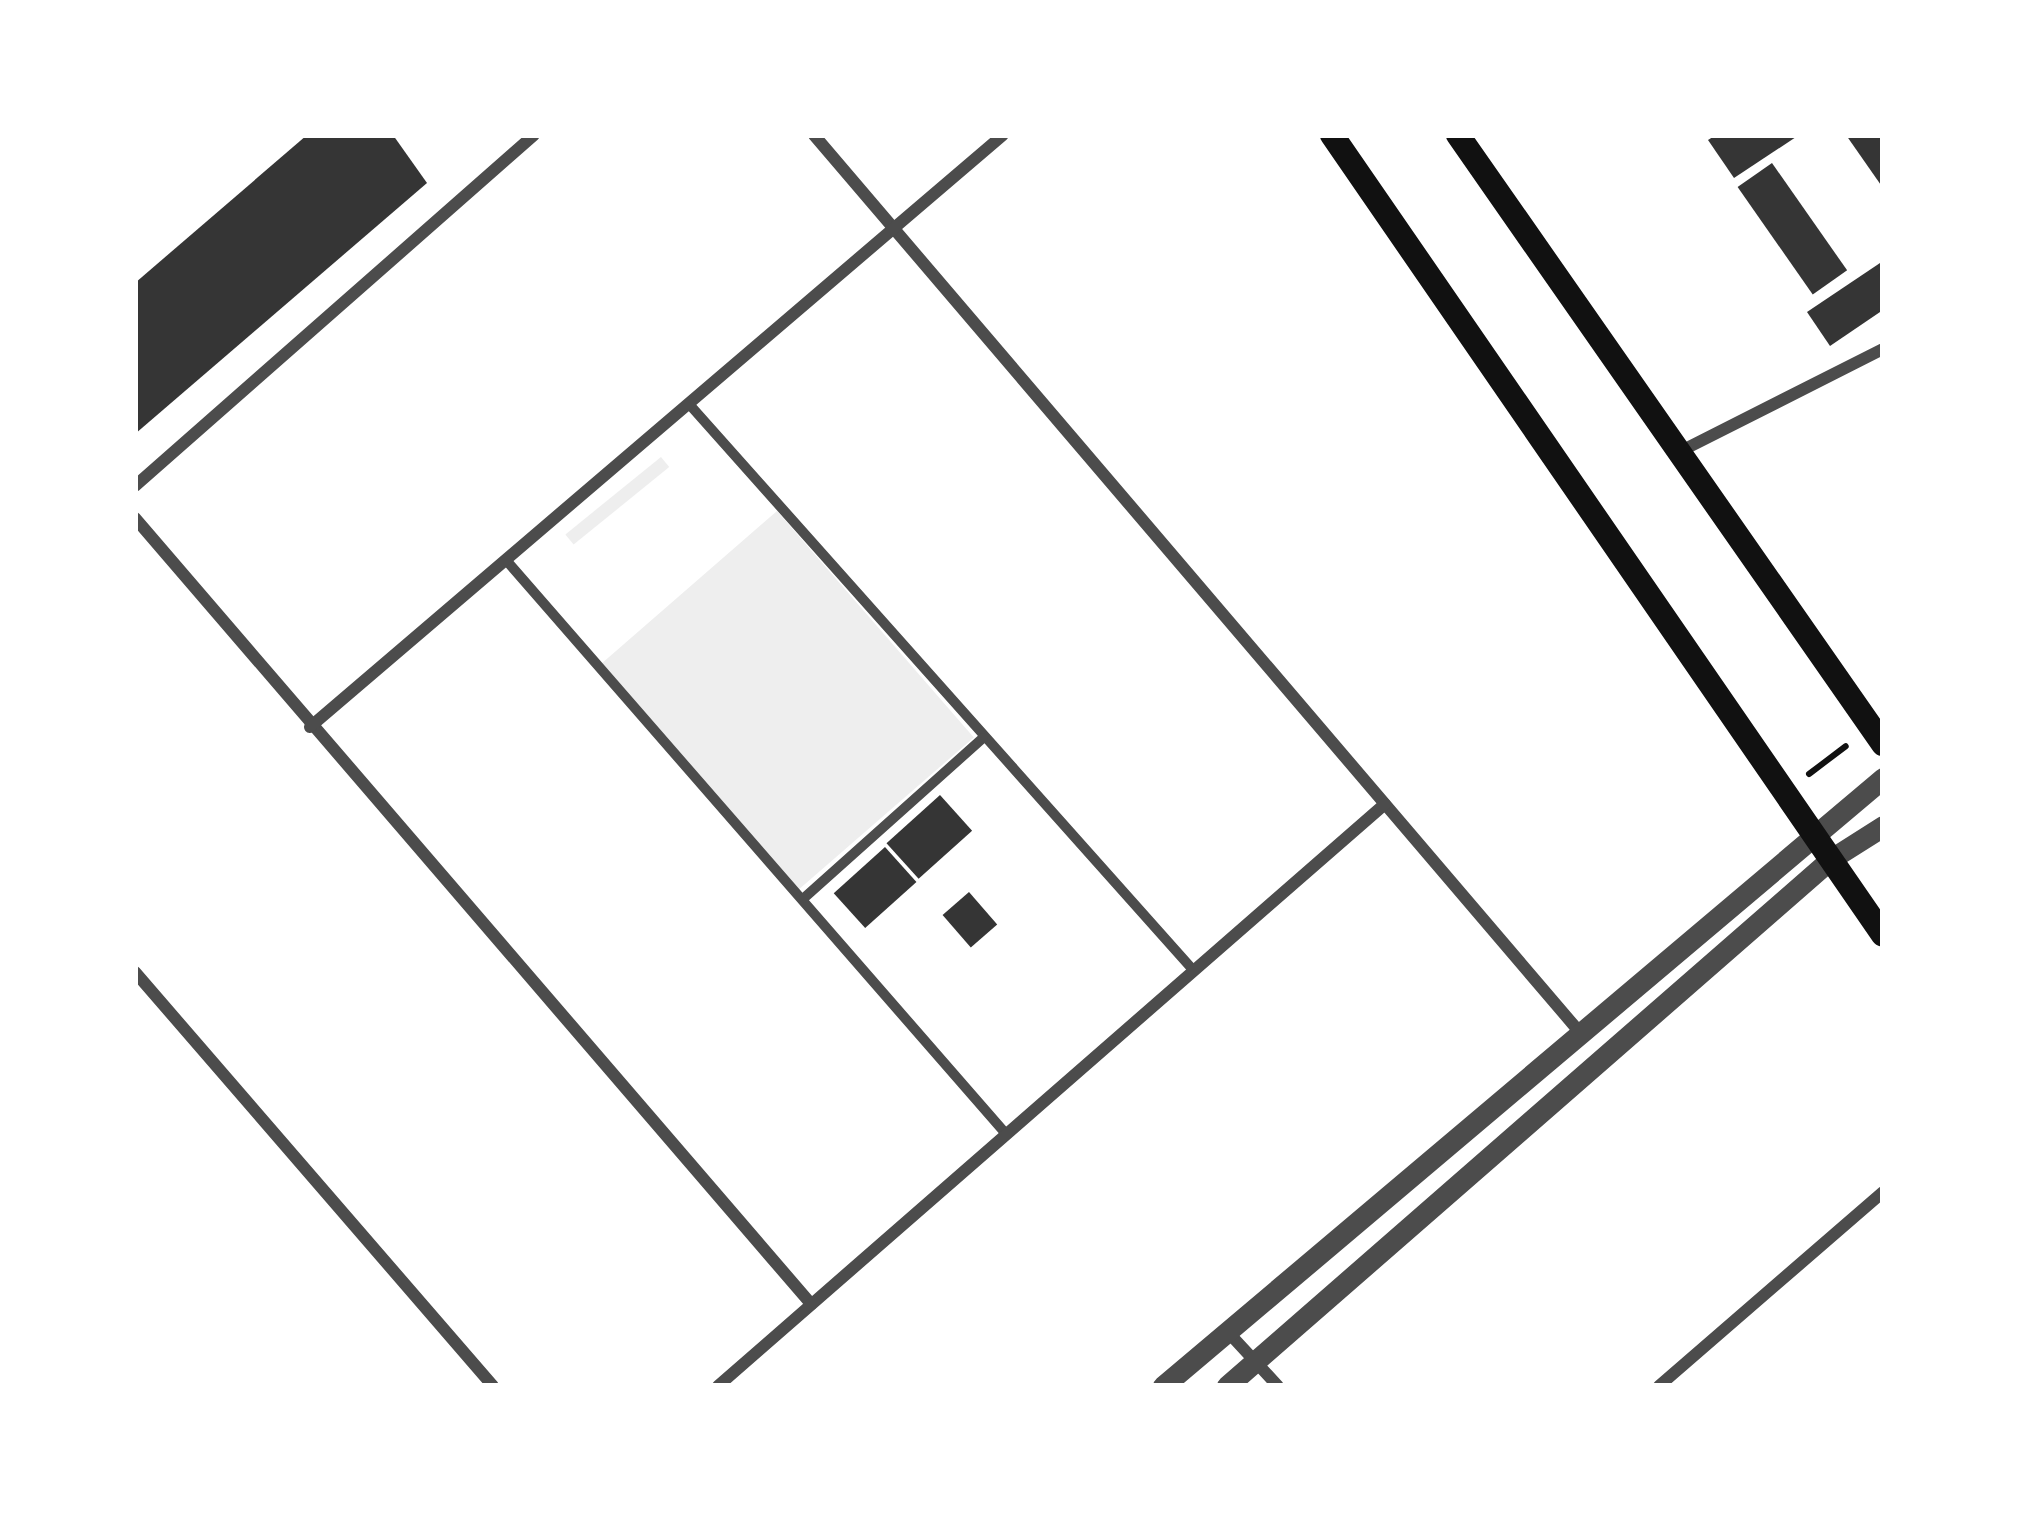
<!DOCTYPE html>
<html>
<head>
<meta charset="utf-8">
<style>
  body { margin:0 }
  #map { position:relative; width:2018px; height:1521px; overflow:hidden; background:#fff; font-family:Rubik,sans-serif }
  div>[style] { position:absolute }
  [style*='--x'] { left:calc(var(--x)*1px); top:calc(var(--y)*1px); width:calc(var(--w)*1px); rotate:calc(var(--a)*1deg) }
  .green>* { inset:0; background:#eee; transform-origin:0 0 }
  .building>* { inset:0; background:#353535; transform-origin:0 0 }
  .path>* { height:6px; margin:-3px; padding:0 3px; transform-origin:3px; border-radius:3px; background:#111 }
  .pedestrian>* { height:10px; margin:-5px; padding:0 5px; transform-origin:5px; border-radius:5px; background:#4c4c4c }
  .minor>* { height:12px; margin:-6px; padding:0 6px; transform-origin:6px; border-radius:6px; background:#4c4c4c }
  .tertiary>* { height:21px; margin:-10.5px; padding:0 10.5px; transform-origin:10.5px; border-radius:10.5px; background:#4c4c4c }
  .secondary>* { height:24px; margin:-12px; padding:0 12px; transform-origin:12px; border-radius:12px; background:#111 }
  span { translate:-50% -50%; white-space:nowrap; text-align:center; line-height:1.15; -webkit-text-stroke:10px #fff; paint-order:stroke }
  .frame { position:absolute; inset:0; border:138px solid #fff; pointer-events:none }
</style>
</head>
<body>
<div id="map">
  <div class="green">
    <i style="left:661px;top:457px;width:13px;height:123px;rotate:51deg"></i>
    <i style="left:777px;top:511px;width:300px;height:232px;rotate:49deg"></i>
  </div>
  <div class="building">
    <i style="clip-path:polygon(307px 135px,393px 135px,427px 183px,135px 434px,135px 283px)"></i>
    <i style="clip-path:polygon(1716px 135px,1799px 135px,1734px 178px,1708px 140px)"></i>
    <i style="clip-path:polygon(1846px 135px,1883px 135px,1883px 188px)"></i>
    <i style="left:1772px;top:163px;width:131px;height:42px;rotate:55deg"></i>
    <i style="clip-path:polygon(1883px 261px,1883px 310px,1830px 346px,1807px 312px)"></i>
    <i style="left:940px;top:795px;width:48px;height:72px;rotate:48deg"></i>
    <i style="left:885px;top:847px;width:47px;height:69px;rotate:48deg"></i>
    <i style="left:969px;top:892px;width:43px;height:35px;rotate:49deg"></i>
  </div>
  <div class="path">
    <i style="--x:1809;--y:774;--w:46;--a:-37.1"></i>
  </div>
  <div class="pedestrian">
    <i style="--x:689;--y:404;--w:759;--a:48.31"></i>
    <i style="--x:506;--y:560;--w:761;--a:48.94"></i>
    <i style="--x:804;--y:898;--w:240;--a:-41.8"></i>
  </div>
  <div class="minor">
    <i style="--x:814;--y:135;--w:1175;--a:49.52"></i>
    <i style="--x:1679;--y:452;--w:229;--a:-26.8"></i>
    <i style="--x:135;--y:486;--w:531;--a:-41.34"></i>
    <i style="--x:135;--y:518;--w:1037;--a:49.3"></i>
    <i style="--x:310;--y:727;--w:911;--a:-40.51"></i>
    <i style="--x:135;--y:972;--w:547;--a:49.15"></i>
    <i style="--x:1227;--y:1331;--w:75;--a:47.2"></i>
    <i style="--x:718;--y:1386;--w:885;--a:-41.11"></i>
    <i style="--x:1659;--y:1386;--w:296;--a:-40.9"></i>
  </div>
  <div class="tertiary">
    <i style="--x:1163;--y:1386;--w:942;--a:-40.18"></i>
    <i style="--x:1227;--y:1386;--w:802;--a:-41.11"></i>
    <i style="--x:1831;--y:859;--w:62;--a:-32.4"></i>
  </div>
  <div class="secondary">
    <i style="--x:1332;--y:135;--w:971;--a:55.44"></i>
    <i style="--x:1458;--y:135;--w:743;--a:55.09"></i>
  </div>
  <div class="frame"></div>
</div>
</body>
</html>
